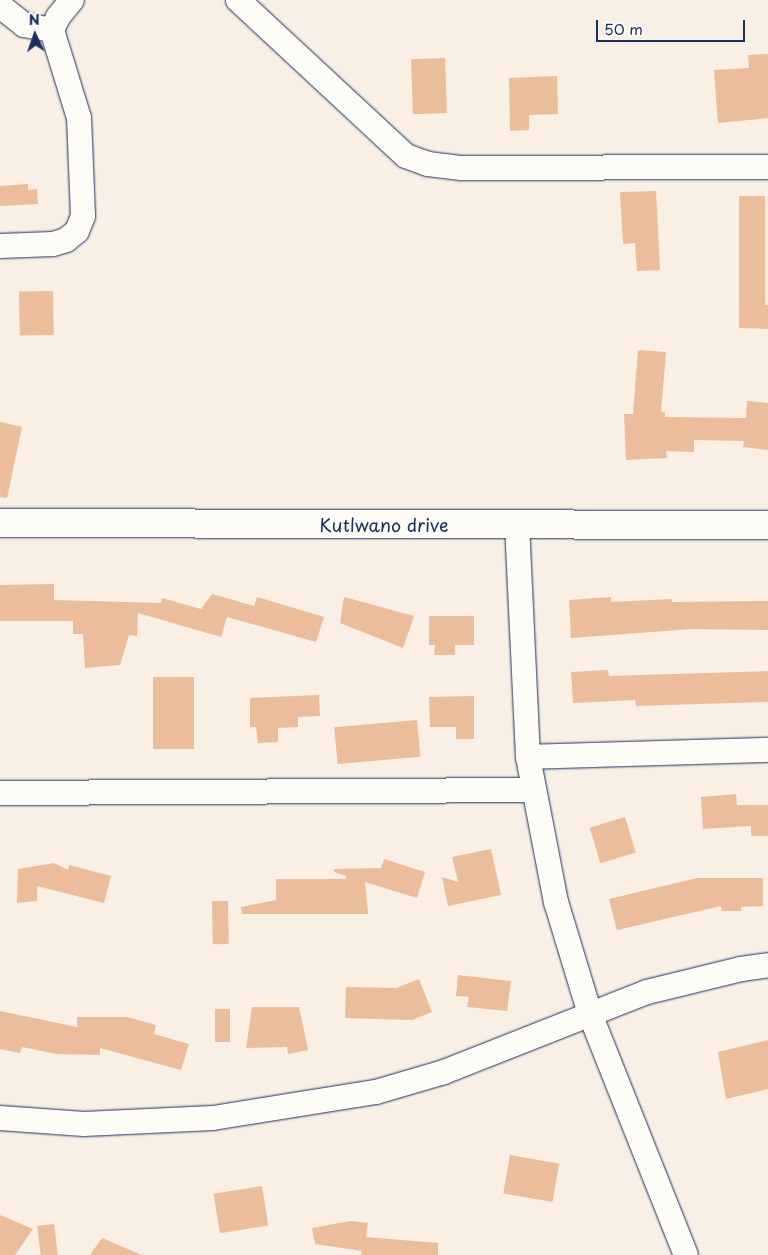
<!DOCTYPE html>
<html>
<head>
<meta charset="utf-8">
<style>
  body { margin:0 }
  #map { position:relative; width:768px; height:1255px; overflow:hidden; background:#f9efe5; font-family:"Playpen Sans",sans-serif }
  div>[style] { position:absolute }
  [style*='--x'] { left:calc(var(--x)*1px); top:calc(var(--y)*1px); width:calc(var(--w)*1px); rotate:calc(var(--a)*1deg) }
  .building>* { inset:0; background:#ebbd9b; transform-origin:0 0 }
  .roads { filter:drop-shadow(0 0 1px #1b2f5e) drop-shadow(0 0 1px #1b2f5e) }
  .street>* { height:24px; margin:-12px; padding:0 12px; transform-origin:12px; border-radius:12px; background:#fdfcf7 }
  .secondary>* { height:28px; margin:-14px; padding:0 14px; transform-origin:14px; border-radius:14px; background:#fdfcf7 }
  span { translate:-50% -50%; white-space:nowrap; text-align:center; line-height:1.15; -webkit-text-stroke:4px #fdfcf7; paint-order:stroke }
  .street-label { font-size:18px; color:#1b2f5e }
  .north { position:absolute; left:10px; top:10px; width:50px; height:50px; -webkit-text-stroke:4px #fdfcf7; paint-order:stroke; rotate:357deg; font-size:14px; font-weight:700; line-height:20px; text-align:center; color:#1b2f5e }
  .north::after { content:''; display:block; margin:auto; width:18px; height:22px; background:#1b2f5e; clip-path:polygon(50% 0,100% 100%,50% 72%,0 100%) }
  .scale { position:absolute; left:596px; top:20px; width:149px; height:22px; box-sizing:border-box; border:2px solid #1b2f5e; border-top:0; padding-left:6px; font-size:15px; line-height:18px; white-space:nowrap; color:#1b2f5e; -webkit-text-stroke:4px #fdfcf7; paint-order:stroke }
</style>
</head>
<body>
<div id="map">
  <div class="building">
    <i style="clip-path:polygon(768px 54px,768px 118px,718px 123px,714px 70px,749px 68px,748px 55px)"></i>
    <i style="left:445px;top:58px;width:55px;height:34px;rotate:88deg"></i>
    <i style="clip-path:polygon(557px 76px,558px 114px,529px 115px,529px 130px,510px 131px,509px 78px)"></i>
    <i style="clip-path:polygon(28px 184px,28px 190px,37px 189px,38px 204px,0 206px,0 186px)"></i>
    <i style="clip-path:polygon(656px 191px,660px 270px,637px 271px,635px 243px,623px 244px,620px 192px)"></i>
    <i style="clip-path:polygon(739px 196px,765px 196px,765px 305px,768px 305px,768px 329px,739px 328px)"></i>
    <i style="left:53px;top:291px;width:44px;height:34px;rotate:89deg"></i>
    <i style="clip-path:polygon(638px 350px,666px 352px,661px 412px,665px 412px,665px 417px,746px 418px,747px 401px,768px 403px,768px 450px,743px 447px,744px 441px,694px 440px,694px 452px,666px 451px,667px 458px,626px 460px,624px 414px,633px 414px)"></i>
    <i style="clip-path:polygon(0 422px,22px 427px,7px 498px,0 497px)"></i>
    <i style="clip-path:polygon(54px 584px,54px 600px,161px 603px,162px 598px,201px 609px,212px 594px,254px 606px,257px 597px,324px 617px,316px 642px,227px 617px,221px 637px,138px 613px,137px 636px,129px 635px,120px 665px,85px 668px,83px 634px,73px 634px,73px 621px,0 621px,0 585px)"></i>
    <i style="clip-path:polygon(344px 597px,414px 616px,403px 648px,340px 623px)"></i>
    <i style="clip-path:polygon(611px 597px,611px 602px,672px 599px,672px 602px,768px 601px,768px 630px,692px 629px,571px 638px,569px 600px)"></i>
    <i style="clip-path:polygon(429px 616px,474px 616px,474px 645px,455px 645px,455px 655px,434px 655px,435px 645px,429px 645px)"></i>
    <i style="clip-path:polygon(608px 670px,609px 676px,768px 671px,768px 702px,636px 706px,635px 700px,573px 703px,571px 672px)"></i>
    <i style="left:194px;top:677px;width:72px;height:41px;rotate:90deg"></i>
    <i style="clip-path:polygon(319px 695px,320px 716px,298px 717px,298px 727px,278px 728px,278px 742px,258px 743px,256px 727px,250px 727px,250px 698px)"></i>
    <i style="clip-path:polygon(474px 696px,474px 739px,456px 739px,456px 727px,430px 727px,429px 697px)"></i>
    <i style="left:417px;top:720px;width:37px;height:83px;rotate:85deg"></i>
    <i style="clip-path:polygon(736px 794px,737px 805px,768px 805px,768px 836px,751px 836px,751px 826px,703px 829px,701px 797px)"></i>
    <i style="left:625px;top:817px;width:37px;height:37px;rotate:73deg"></i>
    <i style="clip-path:polygon(491px 849px,501px 895px,448px 906px,442px 877px,458px 882px,452px 857px)"></i>
    <i style="clip-path:polygon(384px 859px,425px 872px,417px 898px,365px 882px,368px 914px,242px 914px,241px 907px,276px 900px,276px 879px,346px 879px,346px 876px,334px 872px,334px 869px,381px 868px)"></i>
    <i style="clip-path:polygon(54px 863px,68px 870px,69px 865px,111px 876px,104px 903px,37px 886px,37px 901px,17px 903px,18px 869px)"></i>
    <i style="clip-path:polygon(697px 878px,763px 878px,763px 906px,741px 907px,741px 911px,722px 911px,721px 906px,617px 930px,609px 899px)"></i>
    <i style="left:228px;top:901px;width:43px;height:16px;rotate:89deg"></i>
    <i style="clip-path:polygon(458px 975px,511px 981px,507px 1011px,467px 1007px,469px 997px,456px 996px)"></i>
    <i style="clip-path:polygon(419px 979px,432px 1012px,412px 1020px,345px 1018px,346px 987px,396px 988px)"></i>
    <i style="clip-path:polygon(252px 1007px,299px 1007px,308px 1050px,288px 1054px,287px 1047px,246px 1048px)"></i>
    <i style="left:230px;top:1009px;width:33px;height:15px;rotate:90deg"></i>
    <i style="clip-path:polygon(0 1011px,77px 1027px,77px 1017px,127px 1017px,156px 1025px,154px 1034px,189px 1044px,181px 1070px,100px 1048px,100px 1055px,57px 1054px,22px 1047px,20px 1053px,0 1049px)"></i>
    <i style="clip-path:polygon(768px 1040px,768px 1089px,726px 1099px,718px 1052px)"></i>
    <i style="left:510px;top:1155px;width:50px;height:39px;rotate:10deg"></i>
    <i style="left:262px;top:1186px;width:40px;height:49px;rotate:81deg"></i>
    <i style="clip-path:polygon(0 1215px,33px 1229px,15px 1255px,0 1255px)"></i>
    <i style="clip-path:polygon(350px 1221px,368px 1223px,366px 1237px,438px 1243px,438px 1255px,361px 1255px,362px 1251px,315px 1244px,312px 1228px)"></i>
    <i style="left:54px;top:1224px;width:31px;height:17px;rotate:83deg"></i>
    <i style="clip-path:polygon(102px 1238px,142px 1255px,90px 1255px)"></i>
  </div>
  <div class="roads">
    <div class="street">
      <i style="--x:238;--y:0;--w:229;--a:42.9"></i>
      <i style="--x:406;--y:156;--w:23;--a:20"></i>
      <i style="--x:428;--y:164;--w:34;--a:7"></i>
      <i style="--x:462;--y:168;--w:306;--a:-0.2"></i>
      <i style="--x:0;--y:6;--w:31;--a:38"></i>
      <i style="--x:24;--y:25;--w:28;--a:10"></i>
      <i style="--x:0;--y:246;--w:53;--a:-2.2"></i>
      <i style="--x:53;--y:244;--w:14;--a:-17"></i>
      <i style="--x:66;--y:240;--w:14;--a:-39"></i>
      <i style="--x:77;--y:231;--w:16;--a:-68"></i>
      <i style="--x:83;--y:216;--w:98;--a:-92.3"></i>
      <i style="--x:79;--y:118;--w:92;--a:-107.1"></i>
      <i style="--x:52;--y:30;--w:14;--a:-65"></i>
      <i style="--x:58;--y:17;--w:22;--a:-51"></i>
      <i style="--x:517;--y:524;--w:233;--a:87.3"></i>
      <i style="--x:528;--y:757;--w:148;--a:79.1"></i>
      <i style="--x:556;--y:902;--w:117;--a:73.1"></i>
      <i style="--x:590;--y:1014;--w:259;--a:68.3"></i>
      <i style="--x:528;--y:757;--w:240;--a:-1.7"></i>
      <i style="--x:0;--y:793;--w:533;--a:-0.32"></i>
      <i style="--x:0;--y:1118;--w:84;--a:4.1"></i>
      <i style="--x:84;--y:1124;--w:129;--a:-2.7"></i>
      <i style="--x:213;--y:1118;--w:165;--a:-9.1"></i>
      <i style="--x:376;--y:1092;--w:71;--a:-16.4"></i>
      <i style="--x:444;--y:1072;--w:218;--a:-21.5"></i>
      <i style="--x:647;--y:992;--w:97;--a:-13.7"></i>
      <i style="--x:741;--y:969;--w:27;--a:-8"></i>
    </div>
    <div class="secondary">
      <i style="--x:0;--y:523;--w:768;--a:0.15"></i>
    </div>
  </div>
  <div class="street-label">
    <span style="left:384px;top:525px">Kutlwano drive</span>
  </div>
  <div class="north">N</div>
  <div class="scale">50 m</div>
</div>
</body>
</html>
